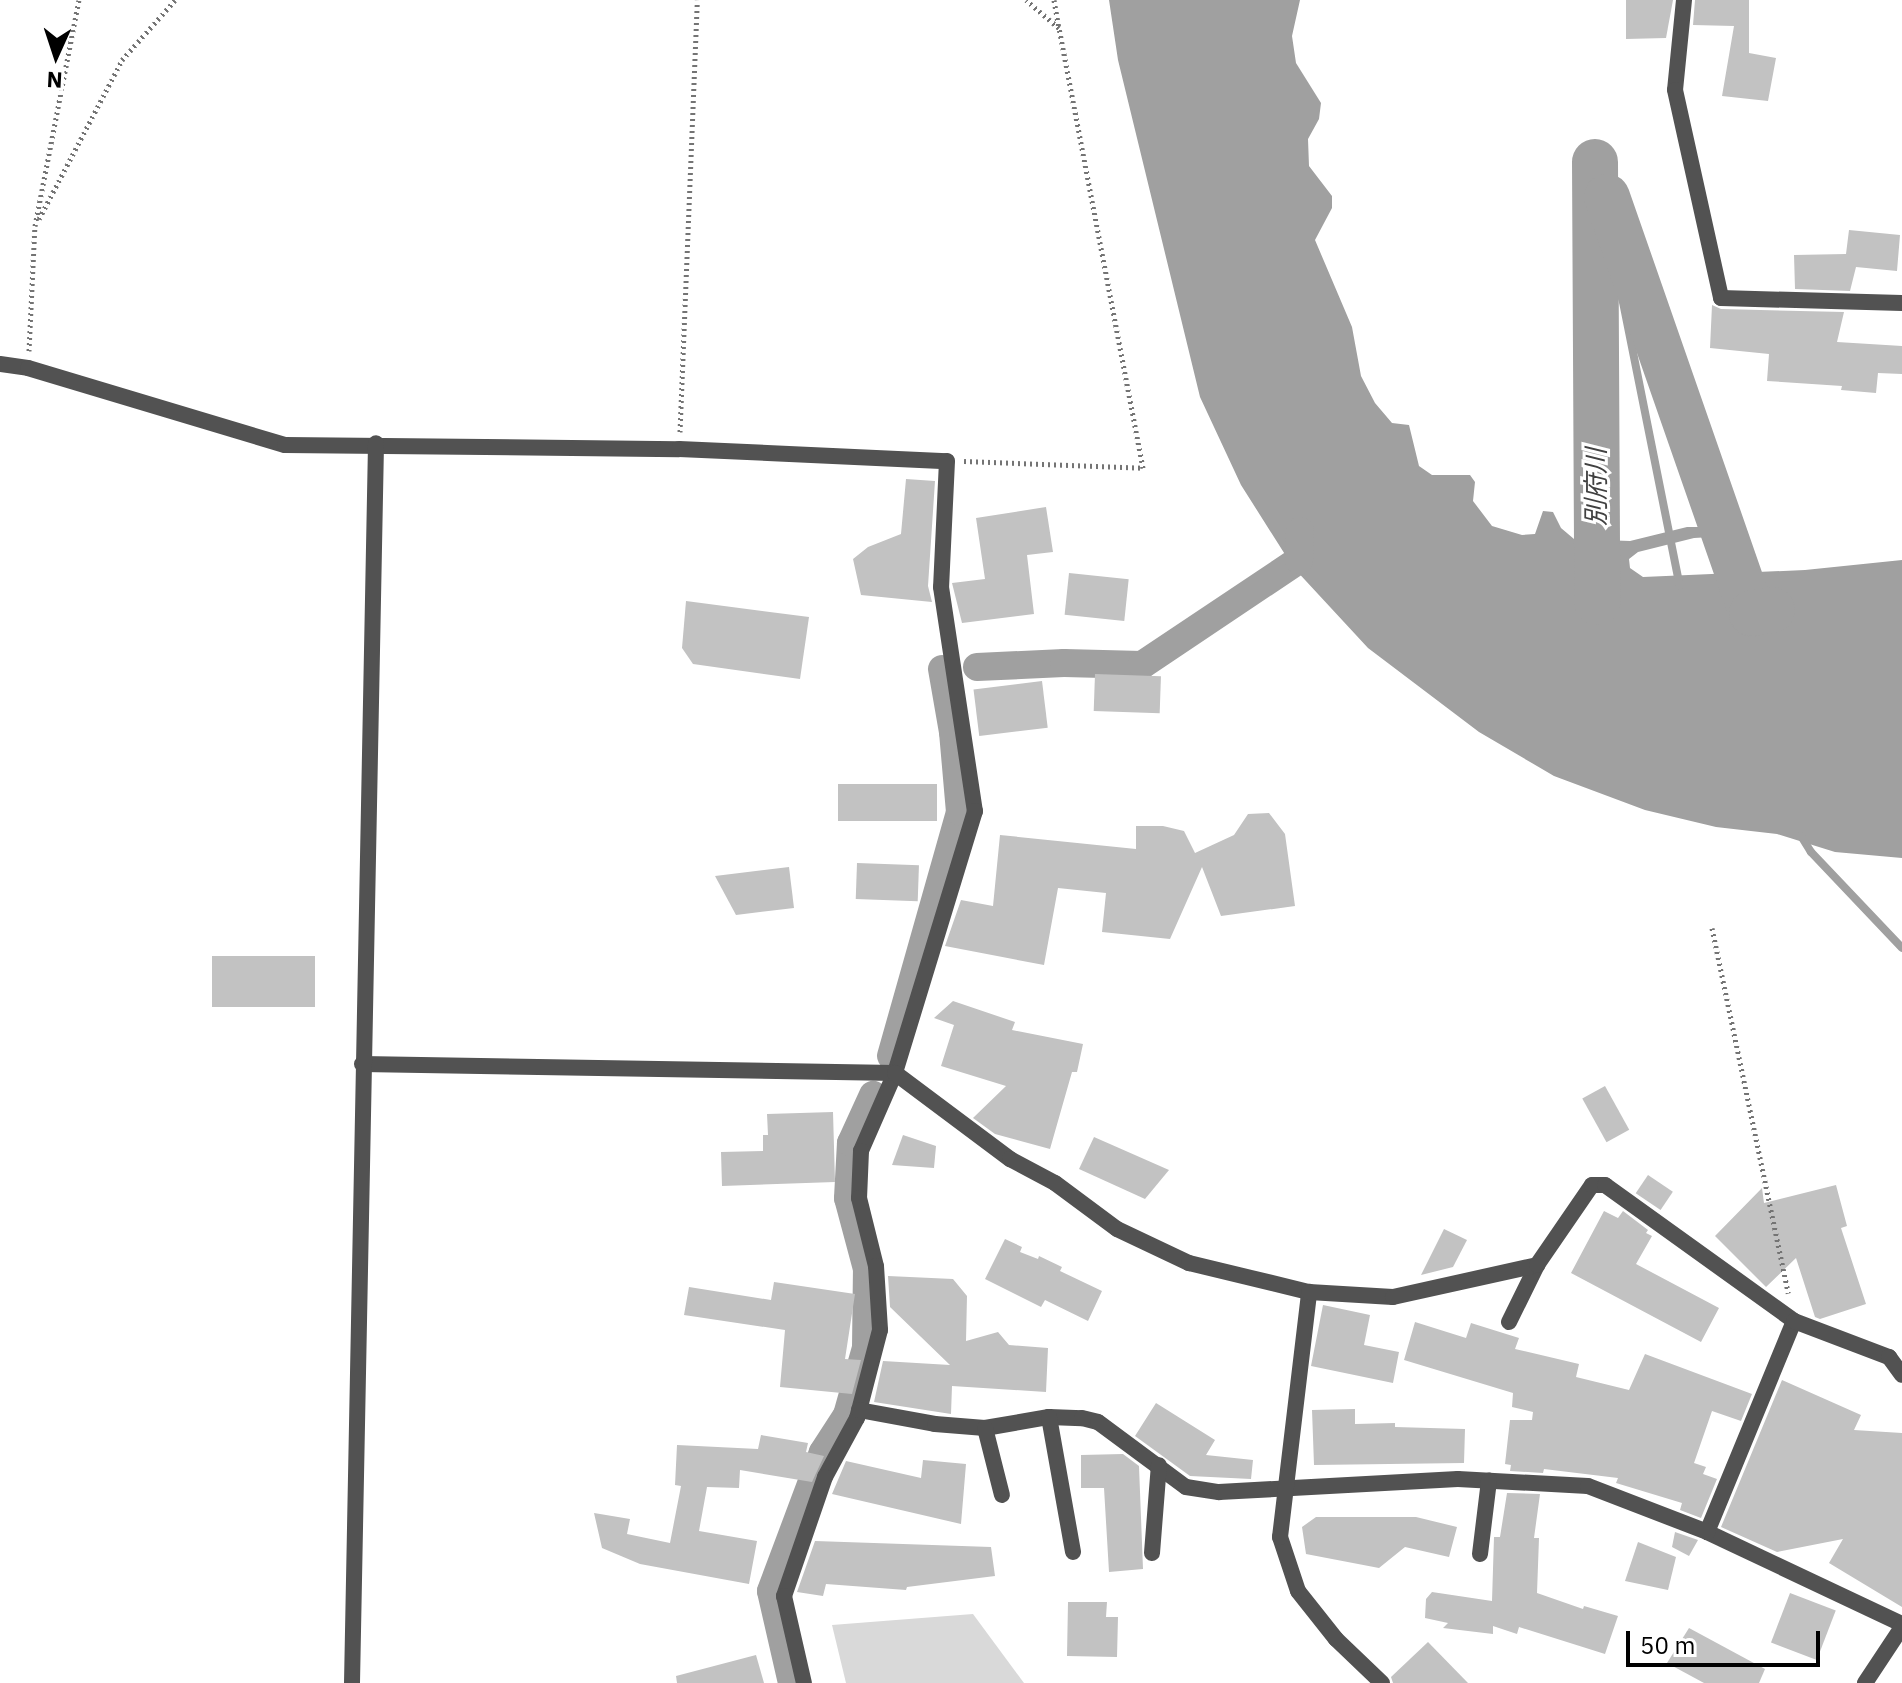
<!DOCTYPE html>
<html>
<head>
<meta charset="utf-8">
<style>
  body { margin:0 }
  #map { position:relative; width:1902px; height:1683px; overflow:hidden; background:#fff; font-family:"IBM Plex Sans","Noto Sans JP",sans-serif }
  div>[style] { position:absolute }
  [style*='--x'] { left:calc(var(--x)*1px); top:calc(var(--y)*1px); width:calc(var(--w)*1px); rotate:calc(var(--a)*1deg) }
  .green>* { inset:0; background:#d9d9d9 }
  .water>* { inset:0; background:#a0a0a0 }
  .stream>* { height:8px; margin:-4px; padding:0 4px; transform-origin:4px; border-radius:4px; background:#a0a0a0 }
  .canal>* { height:28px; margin:-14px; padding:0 14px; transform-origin:14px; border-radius:14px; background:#a0a0a0 }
  .river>* { height:46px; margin:-23px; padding:0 23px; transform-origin:23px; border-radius:23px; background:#a0a0a0 }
  .building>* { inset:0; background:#c2c2c2; transform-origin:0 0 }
  .path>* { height:5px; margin-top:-2.5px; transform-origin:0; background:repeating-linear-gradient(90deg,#747474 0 2px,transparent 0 6px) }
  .street>* { height:16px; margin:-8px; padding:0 8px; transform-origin:8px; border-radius:8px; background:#525252 }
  span { translate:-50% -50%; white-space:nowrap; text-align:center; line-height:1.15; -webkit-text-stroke:6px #fff; paint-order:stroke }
  .water-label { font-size:26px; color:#414141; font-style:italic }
  .north { position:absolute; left:16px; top:16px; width:80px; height:80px; -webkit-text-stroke:6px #fff; paint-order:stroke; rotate:183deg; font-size:22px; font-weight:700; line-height:32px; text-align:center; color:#000 }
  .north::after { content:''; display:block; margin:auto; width:28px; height:36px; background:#000; clip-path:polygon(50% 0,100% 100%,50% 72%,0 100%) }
  .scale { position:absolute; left:1626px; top:1631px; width:194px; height:36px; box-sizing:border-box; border:4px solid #000; border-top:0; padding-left:10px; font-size:24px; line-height:28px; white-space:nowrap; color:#000; -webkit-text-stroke:6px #fff; paint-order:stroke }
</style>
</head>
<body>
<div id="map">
  <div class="green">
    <i style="clip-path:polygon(973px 1614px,1024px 1683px,846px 1683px,832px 1625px)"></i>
  </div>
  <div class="water">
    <i style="clip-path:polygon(1109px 0,1300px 0,1292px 36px,1296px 63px,1321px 103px,1319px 119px,1308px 139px,1309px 166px,1332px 196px,1332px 208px,1315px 240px,1352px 327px,1361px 376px,1375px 403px,1392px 423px,1409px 425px,1419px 466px,1432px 475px,1470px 475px,1475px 482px,1473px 501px,1492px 526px,1522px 535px,1535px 534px,1543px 511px,1553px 512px,1561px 528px,1574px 539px,1630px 541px,1687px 527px,1707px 527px,1729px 536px,1694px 538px,1638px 552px,1629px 559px,1630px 568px,1643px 577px,1805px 570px,1902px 560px,1902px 858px,1835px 852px,1777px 834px,1716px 827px,1645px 810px,1554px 776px,1479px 732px,1368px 648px,1293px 567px,1241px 485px,1200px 397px,1118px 60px)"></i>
  </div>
  <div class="stream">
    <i style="--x:1595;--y:162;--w:432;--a:78.7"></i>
    <i style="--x:1801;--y:836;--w:19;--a:58"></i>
    <i style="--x:1811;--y:852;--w:132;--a:46.5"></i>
  </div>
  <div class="canal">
    <i style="--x:977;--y:667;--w:87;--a:-2.6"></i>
    <i style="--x:1064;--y:663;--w:78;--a:1.5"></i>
    <i style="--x:1142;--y:665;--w:189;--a:-33.8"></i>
    <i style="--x:1299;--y:560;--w:29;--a:-88"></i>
    <i style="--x:891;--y:1056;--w:254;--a:-74.2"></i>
    <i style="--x:960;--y:812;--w:80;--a:-95"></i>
    <i style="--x:953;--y:732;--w:64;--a:-99.9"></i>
    <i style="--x:792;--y:1683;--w:94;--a:-102.9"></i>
    <i style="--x:771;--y:1591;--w:148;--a:-69.5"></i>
    <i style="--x:823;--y:1452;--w:44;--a:-57"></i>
    <i style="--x:847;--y:1415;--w:70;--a:-74.2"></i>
    <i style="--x:866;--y:1348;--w:79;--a:-89.3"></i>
    <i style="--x:867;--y:1269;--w:73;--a:-105"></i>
    <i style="--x:848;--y:1198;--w:55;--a:-86.9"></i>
    <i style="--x:851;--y:1143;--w:53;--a:-65.4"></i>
  </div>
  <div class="river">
    <i style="--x:1595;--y:162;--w:440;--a:89.7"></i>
    <i style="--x:1607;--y:197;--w:441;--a:70.8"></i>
    <i style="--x:1752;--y:613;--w:20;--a:-9"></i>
  </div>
  <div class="building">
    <i style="clip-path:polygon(1626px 0,1673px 0,1666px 38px,1626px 39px)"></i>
    <i style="clip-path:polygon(1695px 0,1749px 0,1749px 53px,1776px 58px,1768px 101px,1722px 96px,1734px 26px,1693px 25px)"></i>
    <i style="clip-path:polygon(1849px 230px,1900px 235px,1897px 271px,1856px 267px,1850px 291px,1795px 289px,1794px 255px,1846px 254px)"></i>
    <i style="clip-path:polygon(1712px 305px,1721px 309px,1844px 312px,1837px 342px,1902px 346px,1902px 374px,1878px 373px,1876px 393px,1841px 390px,1842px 386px,1767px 381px,1769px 354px,1710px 348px)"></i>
    <i style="clip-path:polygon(906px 479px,935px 481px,928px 586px,932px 602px,861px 595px,853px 559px,868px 547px,901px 534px)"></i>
    <i style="clip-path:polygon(1046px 507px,1053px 552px,1027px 555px,1034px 614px,962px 623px,952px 583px,985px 579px,976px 518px)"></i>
    <i style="left:1069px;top:573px;width:60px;height:42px;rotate:6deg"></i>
    <i style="clip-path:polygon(686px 601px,809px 617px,800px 679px,693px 664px,682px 648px)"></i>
    <i style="left:1095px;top:674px;width:66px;height:37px;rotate:2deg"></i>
    <i style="left:1042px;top:681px;width:47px;height:69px;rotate:83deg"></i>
    <i style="left:838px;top:784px;width:99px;height:37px"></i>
    <i style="clip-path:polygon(1269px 813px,1285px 834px,1295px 906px,1221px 916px,1202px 867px,1170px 939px,1102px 932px,1106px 893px,1058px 888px,1044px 965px,945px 946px,961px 900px,993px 906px,1000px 835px,1136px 849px,1136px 826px,1163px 826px,1184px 831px,1195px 853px,1234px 835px,1248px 814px)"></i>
    <i style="left:857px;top:863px;width:62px;height:36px;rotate:2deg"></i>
    <i style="clip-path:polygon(789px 867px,794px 908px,736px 915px,715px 876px)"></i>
    <i style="left:212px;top:956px;width:103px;height:51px"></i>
    <i style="clip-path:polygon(953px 1001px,1015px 1022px,1012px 1030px,1083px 1044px,1077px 1072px,1072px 1072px,1050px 1149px,995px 1134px,973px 1118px,1006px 1086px,941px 1066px,954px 1025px,934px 1018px)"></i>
    <i style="left:1605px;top:1086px;width:50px;height:26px;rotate:61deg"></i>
    <i style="clip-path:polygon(833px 1112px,835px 1182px,722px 1186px,721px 1152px,763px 1151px,763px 1135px,768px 1135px,767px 1114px)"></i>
    <i style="clip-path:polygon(903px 1135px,936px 1146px,934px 1168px,892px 1165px)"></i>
    <i style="clip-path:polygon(1094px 1137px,1169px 1170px,1145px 1199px,1079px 1169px)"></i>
    <i style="left:1648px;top:1175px;width:30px;height:22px;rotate:34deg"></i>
    <i style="clip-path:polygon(1836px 1185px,1847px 1226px,1841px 1228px,1866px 1304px,1820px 1319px,1815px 1317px,1796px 1258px,1766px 1287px,1715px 1236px,1762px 1188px,1764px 1203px)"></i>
    <i style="clip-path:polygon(1604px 1211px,1618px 1218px,1623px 1211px,1648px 1230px,1646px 1233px,1652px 1236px,1636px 1264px,1719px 1308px,1701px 1342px,1571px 1273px)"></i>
    <i style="clip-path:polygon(1444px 1229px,1467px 1240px,1453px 1267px,1421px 1275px)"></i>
    <i style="clip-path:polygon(1005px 1239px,1022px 1247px,1020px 1252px,1038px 1259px,1039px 1256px,1062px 1267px,1060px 1271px,1102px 1291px,1088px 1321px,1045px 1300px,1041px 1307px,985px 1279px)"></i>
    <i style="clip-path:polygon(888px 1276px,953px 1279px,967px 1296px,966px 1341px,998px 1332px,1009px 1345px,1048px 1348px,1046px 1392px,952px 1386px,951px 1414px,874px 1402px,883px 1361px,950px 1365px,890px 1307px)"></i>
    <i style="clip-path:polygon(774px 1282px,855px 1294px,845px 1359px,861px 1360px,852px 1394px,780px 1387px,785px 1330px,684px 1315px,689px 1287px,771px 1300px)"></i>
    <i style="clip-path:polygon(1323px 1305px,1370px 1315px,1364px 1345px,1399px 1352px,1393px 1383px,1311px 1366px)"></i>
    <i style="clip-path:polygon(1415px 1322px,1466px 1338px,1471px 1323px,1519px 1338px,1515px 1349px,1579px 1364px,1576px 1377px,1629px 1390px,1645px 1354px,1752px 1394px,1741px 1421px,1712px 1411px,1694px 1463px,1706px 1467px,1703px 1474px,1717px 1479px,1701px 1518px,1680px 1510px,1682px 1503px,1616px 1483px,1618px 1478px,1544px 1469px,1543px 1473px,1510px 1471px,1511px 1465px,1505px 1464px,1510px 1420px,1532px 1420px,1533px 1412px,1512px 1407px,1513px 1393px,1404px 1360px)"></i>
    <i style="clip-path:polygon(1782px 1380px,1861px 1415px,1854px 1430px,1902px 1433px,1902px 1607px,1829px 1563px,1843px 1539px,1777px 1552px,1721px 1527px)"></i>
    <i style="clip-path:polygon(1156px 1403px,1215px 1440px,1206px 1455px,1253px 1460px,1251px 1479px,1190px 1476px,1135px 1436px)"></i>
    <i style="clip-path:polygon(1355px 1409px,1355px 1424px,1395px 1423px,1395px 1427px,1465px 1429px,1464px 1463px,1314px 1465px,1312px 1410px)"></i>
    <i style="clip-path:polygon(761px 1435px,808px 1443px,806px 1452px,824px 1456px,812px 1482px,740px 1470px,739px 1488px,707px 1487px,699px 1531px,757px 1541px,749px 1584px,640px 1564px,602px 1548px,594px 1513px,630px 1519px,627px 1534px,670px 1543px,681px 1486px,675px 1485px,677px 1445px,758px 1449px)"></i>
    <i style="clip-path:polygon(1081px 1455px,1123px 1454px,1139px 1466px,1143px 1569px,1109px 1572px,1104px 1488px,1081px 1488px)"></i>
    <i style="clip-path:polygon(923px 1460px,966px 1464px,961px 1524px,832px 1494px,846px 1461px,921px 1478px)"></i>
    <i style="clip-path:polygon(1507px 1493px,1540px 1494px,1534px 1538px,1539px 1538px,1537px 1593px,1583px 1609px,1584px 1606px,1618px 1616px,1605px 1654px,1519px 1627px,1517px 1634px,1493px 1626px,1493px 1634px,1443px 1628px,1448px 1623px,1425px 1618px,1426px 1599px,1432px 1592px,1492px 1601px,1494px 1537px,1500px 1537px)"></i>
    <i style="clip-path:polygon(1316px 1517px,1416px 1517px,1457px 1527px,1449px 1557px,1405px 1547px,1379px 1568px,1306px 1554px,1302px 1527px)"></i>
    <i style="clip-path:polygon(1675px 1532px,1698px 1540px,1689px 1556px,1672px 1547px)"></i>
    <i style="clip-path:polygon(815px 1541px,991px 1547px,995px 1576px,907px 1587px,906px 1590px,826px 1584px,823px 1596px,797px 1592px)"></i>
    <i style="clip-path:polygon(1638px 1542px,1676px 1557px,1668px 1590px,1625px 1581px)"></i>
    <i style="left:1790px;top:1593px;width:49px;height:53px;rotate:21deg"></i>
    <i style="clip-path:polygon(1068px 1602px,1107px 1602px,1106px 1617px,1118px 1617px,1117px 1657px,1067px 1656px)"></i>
    <i style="clip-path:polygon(1689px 1628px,1765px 1669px,1759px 1683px,1704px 1683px,1667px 1663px)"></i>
    <i style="clip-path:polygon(1428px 1642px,1468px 1683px,1393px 1683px,1391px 1677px)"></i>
    <i style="clip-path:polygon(756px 1655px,764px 1683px,677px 1683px,676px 1676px)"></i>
  </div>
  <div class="path">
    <i style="--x:1054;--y:0;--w:27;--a:80"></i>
    <i style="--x:39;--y:219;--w:179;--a:-62.4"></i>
    <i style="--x:122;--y:60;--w:80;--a:-48.5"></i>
    <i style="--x:29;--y:351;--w:125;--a:-87.3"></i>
    <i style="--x:35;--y:226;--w:230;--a:-79"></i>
    <i style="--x:680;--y:432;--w:432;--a:-87.7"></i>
    <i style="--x:964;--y:461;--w:179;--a:2.2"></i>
    <i style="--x:1143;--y:468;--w:448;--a:-100.8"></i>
    <i style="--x:1059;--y:28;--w:43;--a:-139.7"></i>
    <i style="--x:1712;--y:928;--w:373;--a:78.2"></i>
  </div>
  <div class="street">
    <i style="--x:1684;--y:0;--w:90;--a:95.7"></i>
    <i style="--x:1675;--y:90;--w:213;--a:77.5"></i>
    <i style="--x:1721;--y:298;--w:181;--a:1.6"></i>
    <i style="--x:0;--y:364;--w:28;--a:8"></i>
    <i style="--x:28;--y:368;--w:268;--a:16.7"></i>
    <i style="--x:285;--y:445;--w:394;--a:0.6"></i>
    <i style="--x:679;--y:449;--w:268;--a:2.6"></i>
    <i style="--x:947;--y:461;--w:126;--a:92.7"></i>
    <i style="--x:941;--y:587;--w:227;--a:81.4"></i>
    <i style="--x:975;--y:811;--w:274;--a:107"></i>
    <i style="--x:895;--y:1073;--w:85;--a:113.6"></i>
    <i style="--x:861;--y:1151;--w:47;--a:92.4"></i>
    <i style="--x:859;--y:1198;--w:70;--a:76"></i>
    <i style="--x:876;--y:1266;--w:64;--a:86.4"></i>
    <i style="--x:880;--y:1330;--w:91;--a:104.6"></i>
    <i style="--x:857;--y:1418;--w:67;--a:118.5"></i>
    <i style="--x:825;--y:1477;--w:126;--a:109"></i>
    <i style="--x:784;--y:1596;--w:89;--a:77.1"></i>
    <i style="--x:362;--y:1064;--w:533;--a:0.97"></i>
    <i style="--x:895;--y:1073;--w:144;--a:36.8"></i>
    <i style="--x:1010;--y:1159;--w:51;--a:28.1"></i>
    <i style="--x:1055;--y:1183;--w:77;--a:36.6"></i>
    <i style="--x:1117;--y:1229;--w:80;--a:25.3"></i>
    <i style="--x:1189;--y:1263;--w:123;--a:13.6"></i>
    <i style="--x:1794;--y:1321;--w:228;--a:112.4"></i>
    <i style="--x:1707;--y:1532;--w:216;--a:25.3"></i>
    <i style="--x:1509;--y:1322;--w:64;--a:-63.8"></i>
    <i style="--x:859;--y:1410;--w:77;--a:10.4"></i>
    <i style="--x:935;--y:1424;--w:50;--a:4.6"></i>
    <i style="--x:985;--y:1428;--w:65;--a:-9.8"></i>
    <i style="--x:1049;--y:1417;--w:33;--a:2"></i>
    <i style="--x:1082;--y:1418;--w:16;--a:14"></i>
    <i style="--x:1098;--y:1422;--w:109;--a:36.5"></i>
    <i style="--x:1186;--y:1487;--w:33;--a:9"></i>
    <i style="--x:1219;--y:1492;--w:239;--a:-3.1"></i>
    <i style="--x:1458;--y:1479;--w:130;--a:3.1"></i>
    <i style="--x:1588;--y:1486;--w:128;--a:21.1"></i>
    <i style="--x:1049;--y:1417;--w:137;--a:79.9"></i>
    <i style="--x:985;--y:1428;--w:69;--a:75.8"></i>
    <i style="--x:1152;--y:1553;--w:88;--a:-85.5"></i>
    <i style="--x:1480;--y:1554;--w:74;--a:-83"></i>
    <i style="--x:352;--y:1683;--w:1240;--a:-88.89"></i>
    <i style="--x:1382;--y:1683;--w:64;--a:-136.3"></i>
    <i style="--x:1336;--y:1639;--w:61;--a:-128.4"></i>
    <i style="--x:1298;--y:1591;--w:57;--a:-108.4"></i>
    <i style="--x:1280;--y:1537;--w:247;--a:-83.2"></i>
    <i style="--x:1309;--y:1292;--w:84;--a:3.4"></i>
    <i style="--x:1393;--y:1297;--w:148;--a:-12.5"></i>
    <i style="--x:1537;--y:1265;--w:97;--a:-55.5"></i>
    <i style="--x:1592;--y:1185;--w:13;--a:0"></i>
    <i style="--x:1605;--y:1185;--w:233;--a:35.7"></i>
    <i style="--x:1794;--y:1321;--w:102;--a:20.8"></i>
    <i style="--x:1889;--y:1357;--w:22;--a:54"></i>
    <i style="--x:1865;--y:1683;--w:67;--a:-56.5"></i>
  </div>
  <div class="water-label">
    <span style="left:1596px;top:487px;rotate:-90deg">別府川</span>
  </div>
  <div class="north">N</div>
  <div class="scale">50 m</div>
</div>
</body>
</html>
